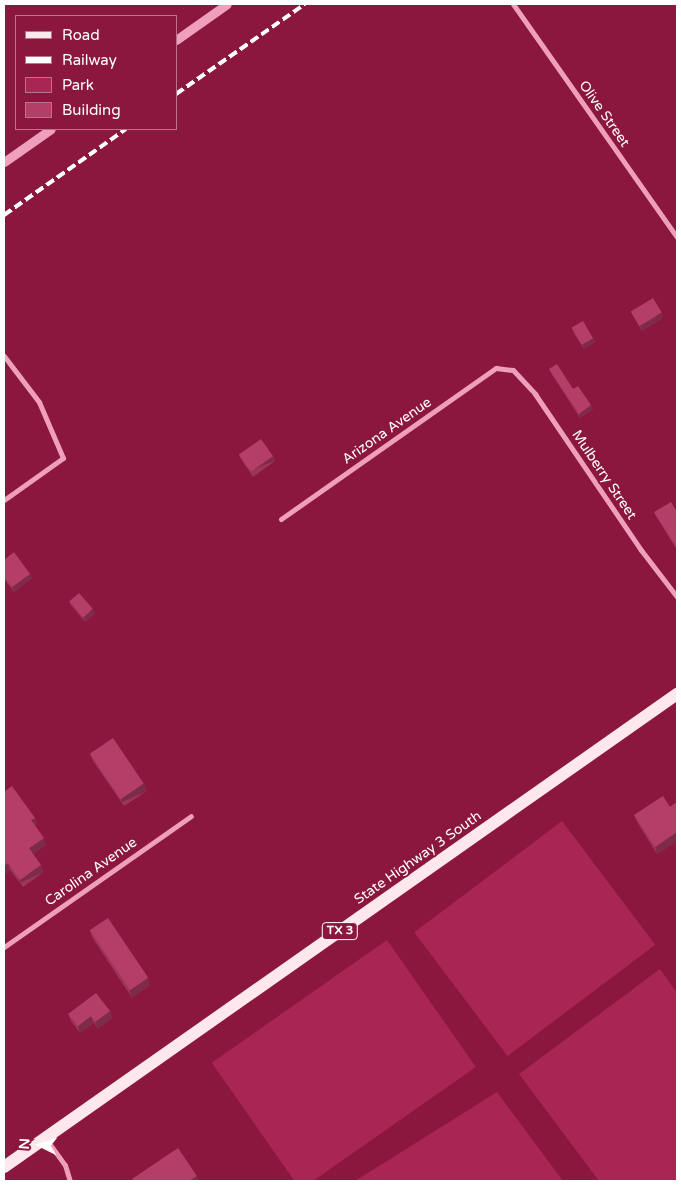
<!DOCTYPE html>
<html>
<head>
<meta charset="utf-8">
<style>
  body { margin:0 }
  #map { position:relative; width:681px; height:1185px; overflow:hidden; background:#8b163e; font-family:"Varela Round",sans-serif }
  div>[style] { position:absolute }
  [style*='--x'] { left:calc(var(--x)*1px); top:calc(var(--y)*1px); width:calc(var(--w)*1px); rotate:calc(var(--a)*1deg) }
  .green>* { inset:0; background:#a82554; transform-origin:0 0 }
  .minor>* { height:5px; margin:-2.5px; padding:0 2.5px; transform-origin:2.5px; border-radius:2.5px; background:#ef9fbb }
  .tertiary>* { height:9px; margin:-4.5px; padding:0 4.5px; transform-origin:4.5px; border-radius:4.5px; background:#ef9fbb }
  .primary>* { height:12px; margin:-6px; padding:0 6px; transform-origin:6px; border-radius:6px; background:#ffe7ee }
  .rail>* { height:4px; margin-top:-2px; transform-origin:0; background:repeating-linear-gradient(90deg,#fff 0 9px,transparent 0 13px) }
  .wall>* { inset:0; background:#9b3559 }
  .shaded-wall>* { inset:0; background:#7e2b49; transform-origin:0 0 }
  .building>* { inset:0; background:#b43e68; transform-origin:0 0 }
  span { translate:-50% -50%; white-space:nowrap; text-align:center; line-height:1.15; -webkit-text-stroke:4px #8b163e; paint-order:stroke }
  .shield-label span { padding:1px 4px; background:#8b163e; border:1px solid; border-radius:4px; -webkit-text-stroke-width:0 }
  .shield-label { font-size:12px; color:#fff; font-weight:700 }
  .street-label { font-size:14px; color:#fff }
  .frame { position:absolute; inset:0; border:5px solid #fff; pointer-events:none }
  .legend { position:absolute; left:15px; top:15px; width:162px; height:115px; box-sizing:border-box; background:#8b163e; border:1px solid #b9738b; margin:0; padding:6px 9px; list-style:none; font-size:15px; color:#fff }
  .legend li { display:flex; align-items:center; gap:10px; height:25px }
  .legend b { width:25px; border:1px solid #b9738b }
  .north { position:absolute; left:15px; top:1120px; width:50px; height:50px; -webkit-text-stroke:4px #8b163e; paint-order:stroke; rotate:274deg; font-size:14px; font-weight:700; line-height:20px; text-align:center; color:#fff }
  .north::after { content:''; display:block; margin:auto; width:18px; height:22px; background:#fff; clip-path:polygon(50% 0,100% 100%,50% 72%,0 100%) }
</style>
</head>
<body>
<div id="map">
  <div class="green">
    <i style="left:562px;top:821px;width:155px;height:185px;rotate:53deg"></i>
    <i style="left:387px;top:940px;width:155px;height:214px;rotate:55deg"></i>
    <i style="clip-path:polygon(660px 969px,677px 993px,677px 1181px,599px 1181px,519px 1074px)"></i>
    <i style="clip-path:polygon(497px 1092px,563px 1181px,355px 1181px)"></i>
  </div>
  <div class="minor">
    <i style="--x:513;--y:4;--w:285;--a:54.9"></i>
    <i style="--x:4;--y:356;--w:58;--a:52.7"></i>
    <i style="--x:39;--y:402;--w:61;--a:66.8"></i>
    <i style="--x:63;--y:458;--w:72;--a:144.6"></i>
    <i style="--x:281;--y:519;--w:263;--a:-35.1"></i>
    <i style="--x:496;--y:368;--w:17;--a:7"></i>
    <i style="--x:513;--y:370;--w:33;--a:47"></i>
    <i style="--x:535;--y:394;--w:189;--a:55.8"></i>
    <i style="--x:641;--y:550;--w:59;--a:52.5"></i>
    <i style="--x:4;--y:947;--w:228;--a:-35"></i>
    <i style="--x:46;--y:1139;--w:32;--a:54"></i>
    <i style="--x:65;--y:1165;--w:17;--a:73"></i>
  </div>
  <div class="tertiary">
    <i style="--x:176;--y:40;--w:62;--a:-35.2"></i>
    <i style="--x:4;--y:162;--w:57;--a:-35.1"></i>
  </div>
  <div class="primary">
    <i style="--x:4;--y:1167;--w:823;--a:-35.1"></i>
  </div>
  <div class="rail">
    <i style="--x:176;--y:94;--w:157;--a:-34.9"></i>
    <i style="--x:4;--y:215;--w:149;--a:-35.2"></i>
  </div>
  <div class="wall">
    <i style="clip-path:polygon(631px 311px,663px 318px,642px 331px,633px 316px)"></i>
    <i style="clip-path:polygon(572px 327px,593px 338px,595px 342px,584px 349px,573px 332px)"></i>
    <i style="clip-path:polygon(549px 369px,573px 389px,593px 409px,580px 418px,551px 373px)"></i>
    <i style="clip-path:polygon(239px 455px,273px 456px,275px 461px,253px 477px,241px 459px)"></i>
    <i style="clip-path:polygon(654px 512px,677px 512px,677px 550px,656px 516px)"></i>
    <i style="clip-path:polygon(4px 560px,30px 574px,32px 578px,14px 592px,4px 579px)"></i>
    <i style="clip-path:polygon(69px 601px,95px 614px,85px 622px,71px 605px)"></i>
    <i style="clip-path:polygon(90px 754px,147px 791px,124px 806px,93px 761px)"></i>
    <i style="clip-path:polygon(4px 792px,35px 818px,37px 824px,35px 826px,46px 845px,33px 854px,41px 865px,44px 872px,23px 887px,10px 870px,5px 874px,4px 873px)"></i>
    <i style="clip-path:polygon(677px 802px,677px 841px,657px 854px,637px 822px,634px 815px,670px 807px)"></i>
    <i style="clip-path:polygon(90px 930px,150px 985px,132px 998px,92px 937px)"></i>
    <i style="clip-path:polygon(110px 1011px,112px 1018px,98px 1029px,94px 1023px,80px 1033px,71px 1021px,68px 1014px)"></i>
  </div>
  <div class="shaded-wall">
    <i style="clip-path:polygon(662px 313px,663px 318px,642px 331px,640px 326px)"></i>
    <i style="clip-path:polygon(593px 338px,595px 342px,584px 349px,582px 344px)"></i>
    <i style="clip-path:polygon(591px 405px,593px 409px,580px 418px,579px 414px)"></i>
    <i style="left:273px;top:456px;width:5px;height:27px;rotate:68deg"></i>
    <i style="clip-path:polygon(30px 574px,32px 578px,14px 592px,12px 587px)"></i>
    <i style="clip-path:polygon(93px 609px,95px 614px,85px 622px,83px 618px)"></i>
    <i style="left:144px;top:784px;width:8px;height:27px;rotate:67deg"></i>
    <i style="clip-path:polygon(35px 818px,37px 824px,34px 827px,31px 820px)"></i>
    <i style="clip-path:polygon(677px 832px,677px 841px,657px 854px,655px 847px)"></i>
    <i style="clip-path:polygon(44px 838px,46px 845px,32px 855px,29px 848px)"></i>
    <i style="clip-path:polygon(8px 863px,10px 870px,5px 874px,4px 866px)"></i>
    <i style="left:41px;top:865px;width:8px;height:26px;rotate:67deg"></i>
    <i style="clip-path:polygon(148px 978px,150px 985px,132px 998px,129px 991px)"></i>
    <i style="clip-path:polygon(110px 1011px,112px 1018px,98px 1029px,95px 1022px)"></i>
    <i style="clip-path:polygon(91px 1016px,94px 1023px,80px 1033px,78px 1026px)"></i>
    <i style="clip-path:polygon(197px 1176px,199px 1181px,189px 1181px)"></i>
  </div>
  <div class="building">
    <i style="left:653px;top:298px;width:17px;height:26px;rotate:59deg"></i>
    <i style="left:583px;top:321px;width:20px;height:13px;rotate:60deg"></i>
    <i style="clip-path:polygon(557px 364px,573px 389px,578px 386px,591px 405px,579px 414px,549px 369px)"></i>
    <i style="left:261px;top:439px;width:21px;height:27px;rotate:55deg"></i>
    <i style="clip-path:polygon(671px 502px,677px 512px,677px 548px,654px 512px)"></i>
    <i style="clip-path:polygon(14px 552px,30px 574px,12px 587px,4px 577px,4px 560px)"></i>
    <i style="left:79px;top:593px;width:21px;height:13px;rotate:49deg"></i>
    <i style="left:113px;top:738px;width:55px;height:28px;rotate:56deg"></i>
    <i style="clip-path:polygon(12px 786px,35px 818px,31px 820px,44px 838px,29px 848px,41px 865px,20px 880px,8px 863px,4px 866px,4px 792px)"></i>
    <i style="clip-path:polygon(663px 796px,670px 807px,677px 802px,677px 832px,655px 847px,634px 815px)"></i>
    <i style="left:108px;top:918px;width:72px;height:22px;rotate:56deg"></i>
    <i style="clip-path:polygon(96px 993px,110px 1011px,95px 1022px,91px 1016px,78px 1026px,68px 1014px)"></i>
    <i style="clip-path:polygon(178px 1148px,197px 1176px,189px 1181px,134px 1181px,132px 1179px)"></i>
  </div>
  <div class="shield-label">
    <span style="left:340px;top:931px">TX 3</span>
  </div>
  <div class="street-label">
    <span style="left:604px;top:114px;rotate:55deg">Olive Street</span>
    <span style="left:387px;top:431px;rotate:-35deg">Arizona Avenue</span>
    <span style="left:604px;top:475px;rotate:56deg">Mulberry Street</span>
    <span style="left:418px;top:858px;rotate:-35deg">State Highway 3 South</span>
    <span style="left:91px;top:872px;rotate:-35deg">Carolina Avenue</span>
  </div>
  <div class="frame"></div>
  <ul class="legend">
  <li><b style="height:6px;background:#ffe7ee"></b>Road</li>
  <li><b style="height:6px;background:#fff"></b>Railway</li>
  <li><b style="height:14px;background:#a82554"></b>Park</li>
  <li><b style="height:14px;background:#b43e68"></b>Building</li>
  </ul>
  <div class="north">N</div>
</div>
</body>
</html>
